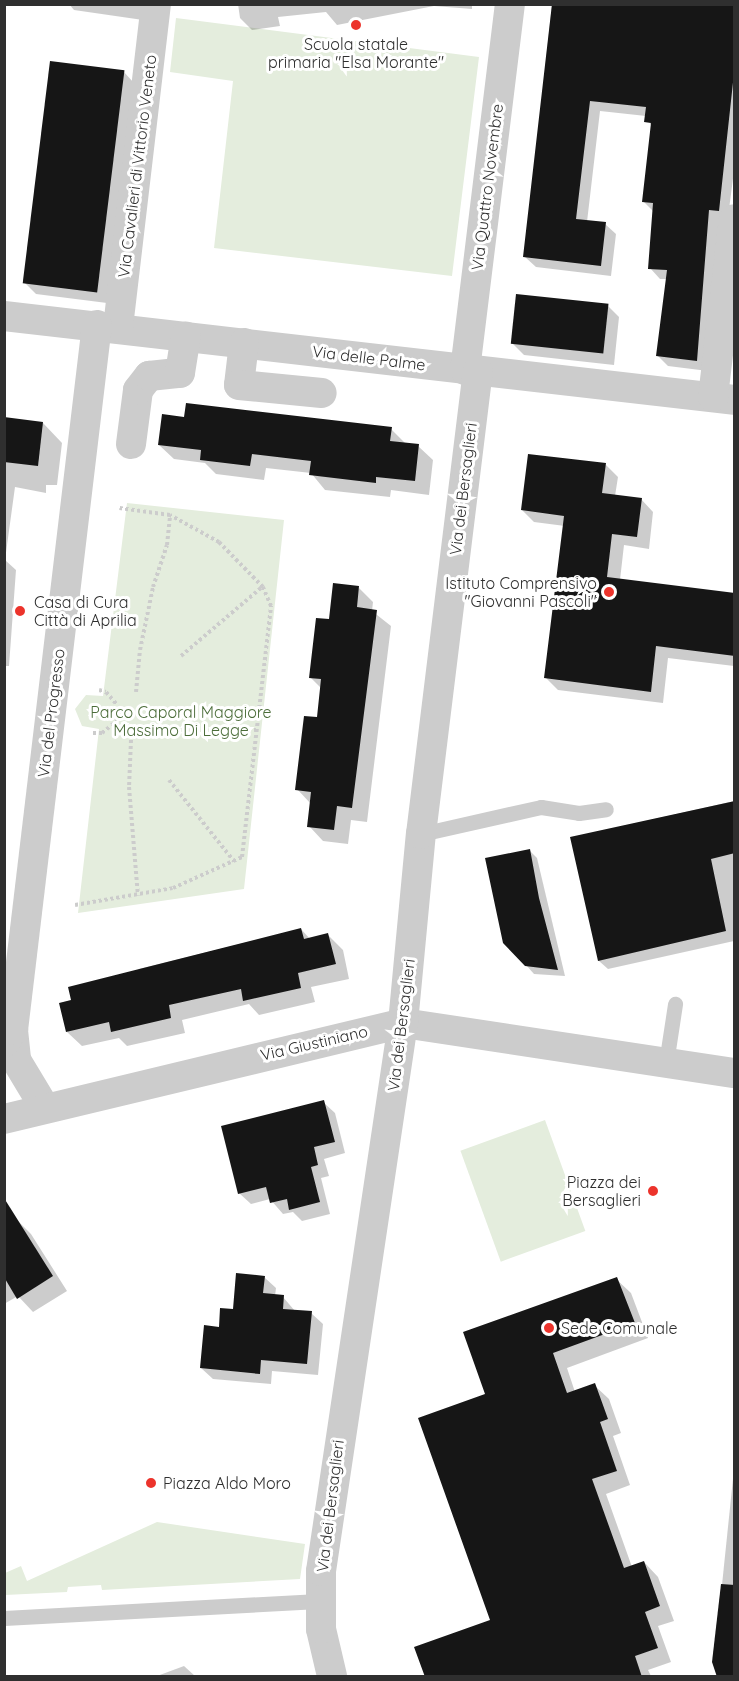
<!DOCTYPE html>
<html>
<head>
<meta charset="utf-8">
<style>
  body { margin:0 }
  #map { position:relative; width:739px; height:1681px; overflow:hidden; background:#fff; font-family:Quicksand,sans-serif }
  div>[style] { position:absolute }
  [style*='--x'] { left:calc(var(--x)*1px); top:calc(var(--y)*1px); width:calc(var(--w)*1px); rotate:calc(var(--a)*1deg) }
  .green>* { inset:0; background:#e4eddd; transform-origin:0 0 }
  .shadow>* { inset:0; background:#0003 }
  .building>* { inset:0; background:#161616; transform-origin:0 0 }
  .path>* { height:4px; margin-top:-2px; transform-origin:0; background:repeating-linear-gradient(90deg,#ccc 0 3px,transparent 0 6px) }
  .service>* { height:15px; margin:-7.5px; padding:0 7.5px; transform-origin:7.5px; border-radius:7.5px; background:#ccc }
  .minor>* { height:30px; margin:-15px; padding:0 15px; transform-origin:15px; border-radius:15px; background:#ccc }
  .dots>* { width:16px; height:16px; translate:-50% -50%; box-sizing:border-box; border:3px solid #fff; border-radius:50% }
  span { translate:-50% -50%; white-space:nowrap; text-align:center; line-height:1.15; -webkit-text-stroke:6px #fff; paint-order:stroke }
  .poi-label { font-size:16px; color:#2f2f2f }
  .right { translate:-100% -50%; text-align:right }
  .left { translate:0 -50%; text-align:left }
  .street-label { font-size:16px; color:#2f2f2f }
  .park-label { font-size:16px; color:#4c6d3a }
  .frame { position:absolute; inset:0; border:6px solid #2f2f2f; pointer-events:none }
</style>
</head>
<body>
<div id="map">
  <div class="green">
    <i style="clip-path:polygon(176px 18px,479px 57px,452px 276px,214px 248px,233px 81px,170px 72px)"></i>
    <i style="clip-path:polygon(127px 503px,284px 520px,244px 889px,78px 913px,99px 729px,82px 726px,75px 709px,86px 695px,103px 696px)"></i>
    <i style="left:545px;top:1120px;width:118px;height:90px;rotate:70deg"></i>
    <i style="clip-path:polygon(157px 1522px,305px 1544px,300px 1579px,102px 1590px,101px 1585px,68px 1587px,67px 1592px,5px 1595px,5px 1573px,21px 1566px,27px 1581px)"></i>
  </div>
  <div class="shadow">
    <i style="clip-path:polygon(69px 4px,145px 4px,143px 20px,74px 10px)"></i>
    <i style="clip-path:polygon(238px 4px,472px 4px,472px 9px,434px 6px,337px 25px,326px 12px,278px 17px,280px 26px,252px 30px,240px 18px)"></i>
    <i style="clip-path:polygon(552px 4px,734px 4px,734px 171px,708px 371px,668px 366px,657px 355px,667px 279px,660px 279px,650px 268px,654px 212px,643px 201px,652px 127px,646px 116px,600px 111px,587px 222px,605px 224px,616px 234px,611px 276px,536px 267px,525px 257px)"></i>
    <i style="clip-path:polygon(123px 71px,134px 83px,107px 303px,36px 294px,25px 283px)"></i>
    <i style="clip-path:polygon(608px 306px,619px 317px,614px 365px,524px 355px,512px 343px)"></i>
    <i style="clip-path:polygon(4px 418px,43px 423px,62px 443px,57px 485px,46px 485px,46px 493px,15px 487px,5px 560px,16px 570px,9px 666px,4px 666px)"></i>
    <i style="clip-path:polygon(391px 429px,406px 444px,418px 446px,433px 460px,429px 495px,391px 490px,390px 497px,325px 490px,311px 473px,266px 468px,264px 480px,216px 474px,205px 463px,174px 459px,159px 445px)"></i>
    <i style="clip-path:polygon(606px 465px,618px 477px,615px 496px,641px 499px,653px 512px,649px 549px,624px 545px,620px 580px,734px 594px,734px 666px,668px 658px,663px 703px,558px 690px,546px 678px,565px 526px,534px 522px,522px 510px)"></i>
    <i style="clip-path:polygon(359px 588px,373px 602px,372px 611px,391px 626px,367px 822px,351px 820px,348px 844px,323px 841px,309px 826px,311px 804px,297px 789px,318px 719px,322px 689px,310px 677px,330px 621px)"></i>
    <i style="clip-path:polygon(734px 801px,734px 941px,608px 969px,599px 961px,571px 838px)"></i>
    <i style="clip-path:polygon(529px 850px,537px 858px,565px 976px,534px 974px,526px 965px)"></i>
    <i style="clip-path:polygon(301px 929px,310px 939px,328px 935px,343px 950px,349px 979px,311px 987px,315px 1002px,259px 1015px,249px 1004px,182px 1020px,185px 1033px,127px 1046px,119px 1038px,82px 1046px,67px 1032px,139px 969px)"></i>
    <i style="clip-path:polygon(323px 1102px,335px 1113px,345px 1153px,324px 1159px,329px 1176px,321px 1178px,330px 1214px,302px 1221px,293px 1212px,283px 1214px,270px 1199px,251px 1204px,239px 1193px)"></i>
    <i style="clip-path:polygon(16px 1219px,31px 1234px,67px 1291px,33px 1312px,18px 1296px,4px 1304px,4px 1224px)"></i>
    <i style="clip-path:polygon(264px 1277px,276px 1288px,275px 1296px,283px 1297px,295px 1311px,311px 1313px,323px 1324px,318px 1375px,272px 1371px,271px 1384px,213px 1379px,201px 1368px,220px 1328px)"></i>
    <i style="clip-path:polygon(616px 1279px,631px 1293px,648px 1338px,567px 1368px,575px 1392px,594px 1385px,609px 1399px,621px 1433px,613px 1436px,630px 1485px,606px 1494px,632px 1567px,644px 1562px,658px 1577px,674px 1621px,658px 1626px,671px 1662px,648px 1670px,651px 1676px,426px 1676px,492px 1621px,487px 1395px)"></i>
    <i style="clip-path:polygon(734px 1469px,734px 1676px,714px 1662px)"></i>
    <i style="clip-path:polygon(184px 1666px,195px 1676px,157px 1676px)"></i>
  </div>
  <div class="building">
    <i style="clip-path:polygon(552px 4px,735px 4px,735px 64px,725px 156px,719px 211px,709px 210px,697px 361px,656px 356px,667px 270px,648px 269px,653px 203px,642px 202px,651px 123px,644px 122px,646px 107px,590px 101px,576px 219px,606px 222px,601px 266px,523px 257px)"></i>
    <i style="left:50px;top:61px;width:75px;height:224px;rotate:7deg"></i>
    <i style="left:516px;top:294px;width:93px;height:50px;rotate:6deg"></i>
    <i style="clip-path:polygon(186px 403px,392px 427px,390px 441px,419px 444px,415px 481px,376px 477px,376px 483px,309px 475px,311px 461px,252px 454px,250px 466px,200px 460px,201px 450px,158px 445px,162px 414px,184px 417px)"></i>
    <i style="clip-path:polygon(4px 417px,43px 422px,38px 466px,4px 462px)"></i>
    <i style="clip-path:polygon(528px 454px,606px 463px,602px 493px,642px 498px,637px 537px,612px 534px,607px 577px,735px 593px,735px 656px,656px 646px,651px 692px,544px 678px,564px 516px,521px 510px)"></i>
    <i style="clip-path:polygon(333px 583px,359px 586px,357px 607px,377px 610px,352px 808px,337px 806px,334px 830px,307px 827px,311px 792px,295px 790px,304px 716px,317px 717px,321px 679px,309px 678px,316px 618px,329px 619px)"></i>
    <i style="clip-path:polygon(735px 801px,735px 853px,711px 859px,726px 931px,598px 961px,570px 837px)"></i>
    <i style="clip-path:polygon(530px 849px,539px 898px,558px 970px,525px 966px,503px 943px,485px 858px)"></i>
    <i style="clip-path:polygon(301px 928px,304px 939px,328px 933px,336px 964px,298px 973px,301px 988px,243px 1001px,241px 989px,169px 1005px,171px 1018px,111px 1032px,109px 1022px,66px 1032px,59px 1003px,71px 1000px,68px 987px)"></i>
    <i style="clip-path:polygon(324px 1100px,335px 1142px,314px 1147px,318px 1165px,311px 1167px,320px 1202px,289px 1210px,287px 1199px,270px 1203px,266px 1187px,238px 1194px,221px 1126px)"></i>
    <i style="clip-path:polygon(4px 1198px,53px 1276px,17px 1299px,4px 1277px)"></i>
    <i style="clip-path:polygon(236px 1273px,265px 1276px,263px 1293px,284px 1295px,283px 1309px,312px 1311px,307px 1364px,261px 1360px,260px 1374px,200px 1368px,204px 1325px,219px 1327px,220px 1308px,233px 1309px)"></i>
    <i style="clip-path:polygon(617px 1277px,635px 1323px,553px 1353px,567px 1393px,595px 1383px,608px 1419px,600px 1422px,617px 1471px,592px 1479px,624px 1568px,644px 1561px,660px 1606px,645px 1612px,658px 1648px,635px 1656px,642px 1677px,425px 1677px,414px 1647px,490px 1620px,418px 1418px,485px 1394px,463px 1332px)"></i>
    <i style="clip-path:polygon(721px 1584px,735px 1585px,735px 1677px,717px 1677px,712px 1662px)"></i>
  </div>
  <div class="path">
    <i style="--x:181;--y:656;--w:106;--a:-40.4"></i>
    <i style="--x:99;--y:690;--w:7;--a:16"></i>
    <i style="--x:106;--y:692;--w:18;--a:49"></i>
    <i style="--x:136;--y:692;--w:42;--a:-84.6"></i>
    <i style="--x:140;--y:650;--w:64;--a:-78.3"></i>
    <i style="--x:153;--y:587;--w:44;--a:-71.6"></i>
    <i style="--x:167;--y:545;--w:30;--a:-84"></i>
    <i style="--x:236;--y:727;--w:20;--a:9"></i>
    <i style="--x:93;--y:733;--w:9;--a:0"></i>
    <i style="--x:102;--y:733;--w:19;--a:-39"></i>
    <i style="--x:131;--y:740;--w:47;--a:92.4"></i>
    <i style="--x:129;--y:787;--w:109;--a:85.3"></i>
    <i style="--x:169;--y:780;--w:104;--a:51.3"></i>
    <i style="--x:75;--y:905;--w:99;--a:-9.8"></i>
    <i style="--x:173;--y:888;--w:76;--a:-24.2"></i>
    <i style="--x:242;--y:857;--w:253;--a:-83.4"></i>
    <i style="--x:271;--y:606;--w:21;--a:-113"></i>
    <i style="--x:263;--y:587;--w:63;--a:-134.4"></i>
    <i style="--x:219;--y:542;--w:56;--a:-151.1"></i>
    <i style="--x:170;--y:515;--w:51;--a:-172.2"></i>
  </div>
  <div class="service">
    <i style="--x:421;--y:834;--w:123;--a:-12.7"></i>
    <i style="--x:541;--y:807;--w:38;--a:9"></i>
    <i style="--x:579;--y:813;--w:27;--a:-8"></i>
    <i style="--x:666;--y:1063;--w:60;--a:-81.3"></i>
    <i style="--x:4;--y:1618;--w:315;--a:-3.1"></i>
  </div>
  <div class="minor">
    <i style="--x:4;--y:316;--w:735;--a:6.56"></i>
    <i style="--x:118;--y:327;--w:325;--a:-83.3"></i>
    <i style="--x:244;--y:343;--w:42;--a:96.8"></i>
    <i style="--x:239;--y:385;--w:83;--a:5.5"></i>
    <i style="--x:465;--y:370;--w:369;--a:-83"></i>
    <i style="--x:713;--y:397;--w:179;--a:-83.3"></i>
    <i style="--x:131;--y:444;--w:54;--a:-82.6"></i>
    <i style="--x:138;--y:390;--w:18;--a:-52"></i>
    <i style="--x:149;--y:376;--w:31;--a:-6"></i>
    <i style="--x:180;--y:373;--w:37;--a:-81"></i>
    <i style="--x:13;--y:1030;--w:30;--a:84"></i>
    <i style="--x:16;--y:1060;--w:56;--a:58.9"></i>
    <i style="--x:4;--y:1043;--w:16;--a:-55"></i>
    <i style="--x:13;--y:1030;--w:710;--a:-83.21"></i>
    <i style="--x:4;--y:1119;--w:410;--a:-13.5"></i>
    <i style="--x:403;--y:1023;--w:335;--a:8.6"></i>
    <i style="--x:332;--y:1676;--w:48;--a:-103.2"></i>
    <i style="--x:321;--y:1629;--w:58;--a:-90"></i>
    <i style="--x:321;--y:1571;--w:554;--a:-81.49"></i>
    <i style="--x:403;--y:1023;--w:190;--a:-84.6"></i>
    <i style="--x:421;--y:834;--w:466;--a:-83"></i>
  </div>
  <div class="dots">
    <i style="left:356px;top:25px;background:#ec332b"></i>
    <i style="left:609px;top:592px;background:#ec332b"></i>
    <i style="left:20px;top:611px;background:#ec332b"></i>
    <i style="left:653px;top:1191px;background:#ec332b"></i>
    <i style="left:549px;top:1328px;background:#ec332b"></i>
    <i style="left:151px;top:1483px;background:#ec332b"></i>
  </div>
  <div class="poi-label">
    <span style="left:356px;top:53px">Scuola statale<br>primaria "Elsa Morante"</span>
    <span class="right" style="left:597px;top:592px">Istituto Comprensivo<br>"Giovanni Pascoli"</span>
    <span class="left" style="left:34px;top:611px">Casa di Cura<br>Città di Aprilia</span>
    <span class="right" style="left:641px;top:1191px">Piazza dei<br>Bersaglieri</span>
    <span class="left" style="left:561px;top:1328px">Sede Comunale</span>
    <span class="left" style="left:163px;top:1483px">Piazza Aldo Moro</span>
  </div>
  <div class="street-label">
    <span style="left:137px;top:166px;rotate:-83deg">Via Cavalieri di Vittorio Veneto</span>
    <span style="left:487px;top:187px;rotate:-83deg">Via Quattro Novembre</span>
    <span style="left:369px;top:358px;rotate:7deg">Via delle Palme</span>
    <span style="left:463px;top:489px;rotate:-83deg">Via dei Bersaglieri</span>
    <span style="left:51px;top:713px;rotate:-83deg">Via del Progresso</span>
    <span style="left:401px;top:1025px;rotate:-83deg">Via dei Bersaglieri</span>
    <span style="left:314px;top:1043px;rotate:-13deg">Via Giustiniano</span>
    <span style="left:330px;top:1506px;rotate:-83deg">Via dei Bersaglieri</span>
  </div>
  <div class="park-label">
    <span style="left:181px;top:721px">Parco Caporal Maggiore<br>Massimo Di Legge</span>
  </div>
  <div class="frame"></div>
</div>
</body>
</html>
